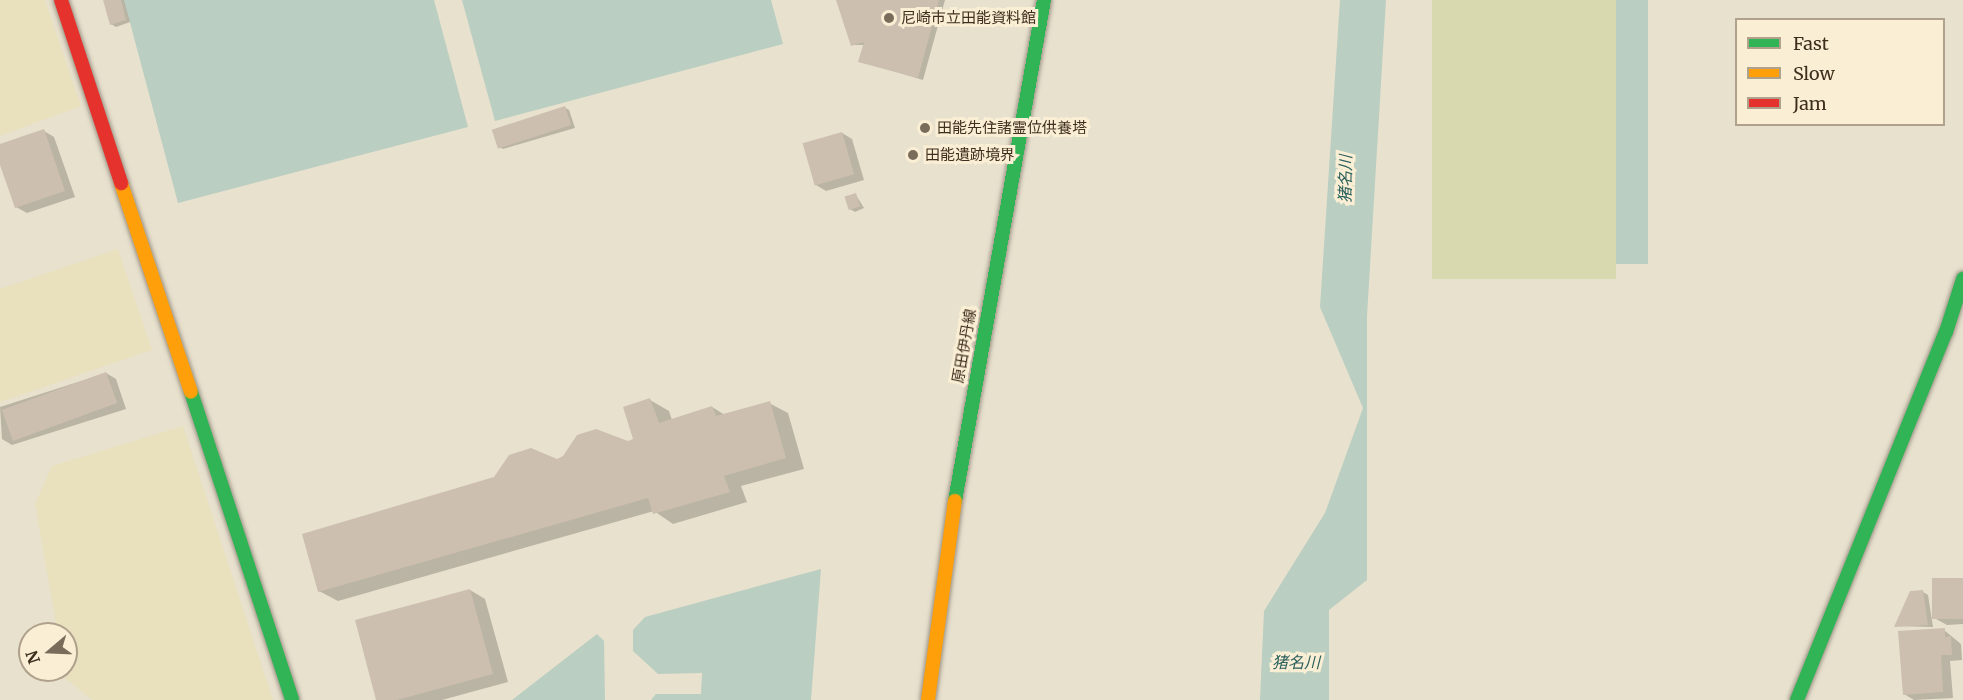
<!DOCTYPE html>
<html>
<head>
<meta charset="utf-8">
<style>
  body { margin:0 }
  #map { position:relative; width:1963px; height:700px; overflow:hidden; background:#e8e1ce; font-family:Merriweather,"Noto Sans JP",serif }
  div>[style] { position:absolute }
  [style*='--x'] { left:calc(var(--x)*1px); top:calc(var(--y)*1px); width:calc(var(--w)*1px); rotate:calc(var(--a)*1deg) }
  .farmland>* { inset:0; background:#e9e0be }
  .green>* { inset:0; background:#d9d9af; transform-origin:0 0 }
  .water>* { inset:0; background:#bacec1; transform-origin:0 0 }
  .shadow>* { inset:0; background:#0003 }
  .building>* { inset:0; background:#cdbfaf; transform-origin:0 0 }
  .roads { filter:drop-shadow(0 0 2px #9e9587) drop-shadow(0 0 2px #9e9587) }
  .fast>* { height:14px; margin:-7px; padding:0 7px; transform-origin:7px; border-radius:7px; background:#30b455 }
  .slow>* { height:14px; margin:-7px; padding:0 7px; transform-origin:7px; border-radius:7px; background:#ff9f0a }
  .jam>* { height:14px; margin:-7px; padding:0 7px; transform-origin:7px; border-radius:7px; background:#e5322d }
  .dots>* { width:16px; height:16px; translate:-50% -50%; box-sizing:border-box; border:3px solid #faefd5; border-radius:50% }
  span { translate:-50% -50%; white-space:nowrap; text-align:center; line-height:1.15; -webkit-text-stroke:6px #faefd5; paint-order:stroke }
  .poi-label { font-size:15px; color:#3f2d1d }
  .left { translate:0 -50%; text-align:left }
  .street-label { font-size:15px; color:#3f2d1d }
  .water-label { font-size:16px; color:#2b605c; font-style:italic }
  .legend { position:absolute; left:1735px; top:18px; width:210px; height:108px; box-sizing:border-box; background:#faefd5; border:2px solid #afa18b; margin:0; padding:8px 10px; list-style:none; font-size:18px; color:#3f2d1d }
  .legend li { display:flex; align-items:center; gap:12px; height:30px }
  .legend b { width:30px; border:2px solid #afa18b }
  .north { position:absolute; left:18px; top:622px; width:60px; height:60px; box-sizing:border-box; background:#faefd5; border:2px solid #afa18b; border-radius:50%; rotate:251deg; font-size:16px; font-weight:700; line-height:24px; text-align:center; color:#3f2d1d }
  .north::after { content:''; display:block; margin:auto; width:21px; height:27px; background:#7a6c5b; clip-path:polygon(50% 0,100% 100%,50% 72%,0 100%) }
</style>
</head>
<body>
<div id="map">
  <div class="farmland">
    <i style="clip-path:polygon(0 0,45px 0,81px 106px,0 136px)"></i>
    <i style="clip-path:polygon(118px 249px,152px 350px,0 402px,0 289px)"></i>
    <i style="clip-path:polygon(183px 426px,273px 700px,92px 700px,65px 678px,66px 634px,58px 634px,35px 504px,52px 466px)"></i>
  </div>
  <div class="green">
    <i style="left:1432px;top:0;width:184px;height:279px"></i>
  </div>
  <div class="water">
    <i style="clip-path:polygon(124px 0,434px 0,468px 127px,178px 203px)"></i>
    <i style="clip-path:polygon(462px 0,771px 0,783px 44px,495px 121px)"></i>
    <i style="clip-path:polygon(1340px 0,1386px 0,1367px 316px,1367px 580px,1329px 610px,1329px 700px,1260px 700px,1264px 611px,1325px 513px,1363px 408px,1320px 307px)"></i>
    <i style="left:1616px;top:0;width:32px;height:264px"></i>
    <i style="clip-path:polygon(821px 569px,811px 700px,651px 700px,656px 694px,701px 694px,702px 673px,658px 674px,633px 651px,633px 630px,645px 617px)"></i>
    <i style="clip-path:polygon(597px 634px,604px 641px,605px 700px,512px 700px)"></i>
  </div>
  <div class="shadow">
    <i style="clip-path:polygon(105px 0,124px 0,130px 22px,116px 27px,111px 24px)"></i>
    <i style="clip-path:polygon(838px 0,945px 0,923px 80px,860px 61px,865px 45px,852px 45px)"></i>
    <i style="clip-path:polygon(564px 107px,569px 110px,575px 128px,503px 149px,498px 146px)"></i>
    <i style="clip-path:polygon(44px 131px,54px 137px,75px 197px,27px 213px,16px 207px,0 160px,0 146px)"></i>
    <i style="clip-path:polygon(842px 133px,852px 139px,864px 180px,826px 191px,816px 185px)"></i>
    <i style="clip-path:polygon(856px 195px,864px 208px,855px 212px,850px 209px)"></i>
    <i style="clip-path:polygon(106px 373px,116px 379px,126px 409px,12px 445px,2px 439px,0 407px)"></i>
    <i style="clip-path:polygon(650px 400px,669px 411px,672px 420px,712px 407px,725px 415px,769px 403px,788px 413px,804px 469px,741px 486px,747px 502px,673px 524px,654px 511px,338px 601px,319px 591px,557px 461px,635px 440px)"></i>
    <i style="clip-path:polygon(1963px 579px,1963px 628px,1963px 624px,1947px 625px,1936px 619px)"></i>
    <i style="clip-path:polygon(470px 590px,485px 599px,508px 682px,442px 700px,378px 700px)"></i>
    <i style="clip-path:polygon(1923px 592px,1928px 595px,1933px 627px,1896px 626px)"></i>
    <i style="clip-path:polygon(1944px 630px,1961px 644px,1962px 660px,1950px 661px,1953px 698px,1914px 700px,1904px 694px)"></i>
  </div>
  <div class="building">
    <i style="clip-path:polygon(103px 0,121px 0,126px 20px,110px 25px)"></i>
    <i style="clip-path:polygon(836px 0,939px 0,918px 78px,858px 62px,864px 42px,851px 46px)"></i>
    <i style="left:565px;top:106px;width:20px;height:77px;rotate:72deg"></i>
    <i style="clip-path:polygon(44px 129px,65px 191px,15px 208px,0 165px,0 144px)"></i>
    <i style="left:842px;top:132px;width:44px;height:41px;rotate:74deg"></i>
    <i style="left:856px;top:193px;width:14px;height:12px;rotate:73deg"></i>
    <i style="left:106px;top:372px;width:33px;height:111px;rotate:70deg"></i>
    <i style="clip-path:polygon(650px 398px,659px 423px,712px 406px,716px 416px,770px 401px,786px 458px,724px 476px,730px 492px,653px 514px,648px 498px,318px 592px,302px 534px,494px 477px,509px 455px,531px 448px,557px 459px,563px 456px,577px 435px,596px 429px,628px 441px,633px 439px,623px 407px)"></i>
    <i style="left:1963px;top:578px;width:41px;height:31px;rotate:90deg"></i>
    <i style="clip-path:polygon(470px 589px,493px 674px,397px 700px,376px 700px,355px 620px)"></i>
    <i style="clip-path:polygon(1923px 590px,1928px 625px,1894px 627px,1910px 591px)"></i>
    <i style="clip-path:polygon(1945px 628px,1945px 637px,1951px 636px,1952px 655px,1941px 655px,1943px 692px,1903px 695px,1898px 631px)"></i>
  </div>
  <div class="roads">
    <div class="fast">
      <i style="--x:191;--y:392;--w:324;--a:71.8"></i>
      <i style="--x:955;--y:501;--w:509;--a:-79.93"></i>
      <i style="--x:1797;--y:700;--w:397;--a:-68"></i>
      <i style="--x:1946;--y:332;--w:56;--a:-72.2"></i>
    </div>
    <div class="slow">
      <i style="--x:121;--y:183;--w:220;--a:71.5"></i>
      <i style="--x:928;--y:700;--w:201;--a:-82.3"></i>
    </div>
    <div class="jam">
      <i style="--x:61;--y:0;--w:193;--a:71.8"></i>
    </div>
  </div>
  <div class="dots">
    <i style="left:889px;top:18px;background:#7a6c5b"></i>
    <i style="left:925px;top:128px;background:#7a6c5b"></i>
    <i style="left:913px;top:155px;background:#7a6c5b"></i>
  </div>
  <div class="poi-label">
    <span class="left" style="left:901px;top:18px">尼崎市立田能資料館</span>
    <span class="left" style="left:937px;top:128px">田能先住諸霊位供養塔</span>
    <span class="left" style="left:925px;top:155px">田能遺跡境界</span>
  </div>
  <div class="street-label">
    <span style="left:964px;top:346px;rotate:-80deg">原田伊丹線</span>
  </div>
  <div class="water-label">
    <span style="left:1345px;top:179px;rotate:-89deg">猪名川</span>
    <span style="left:1296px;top:662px">猪名川</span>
  </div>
  <ul class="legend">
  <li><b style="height:8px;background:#30b455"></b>Fast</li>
  <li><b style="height:8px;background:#ff9f0a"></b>Slow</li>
  <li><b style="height:8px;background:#e5322d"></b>Jam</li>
  </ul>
  <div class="north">N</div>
</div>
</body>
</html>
